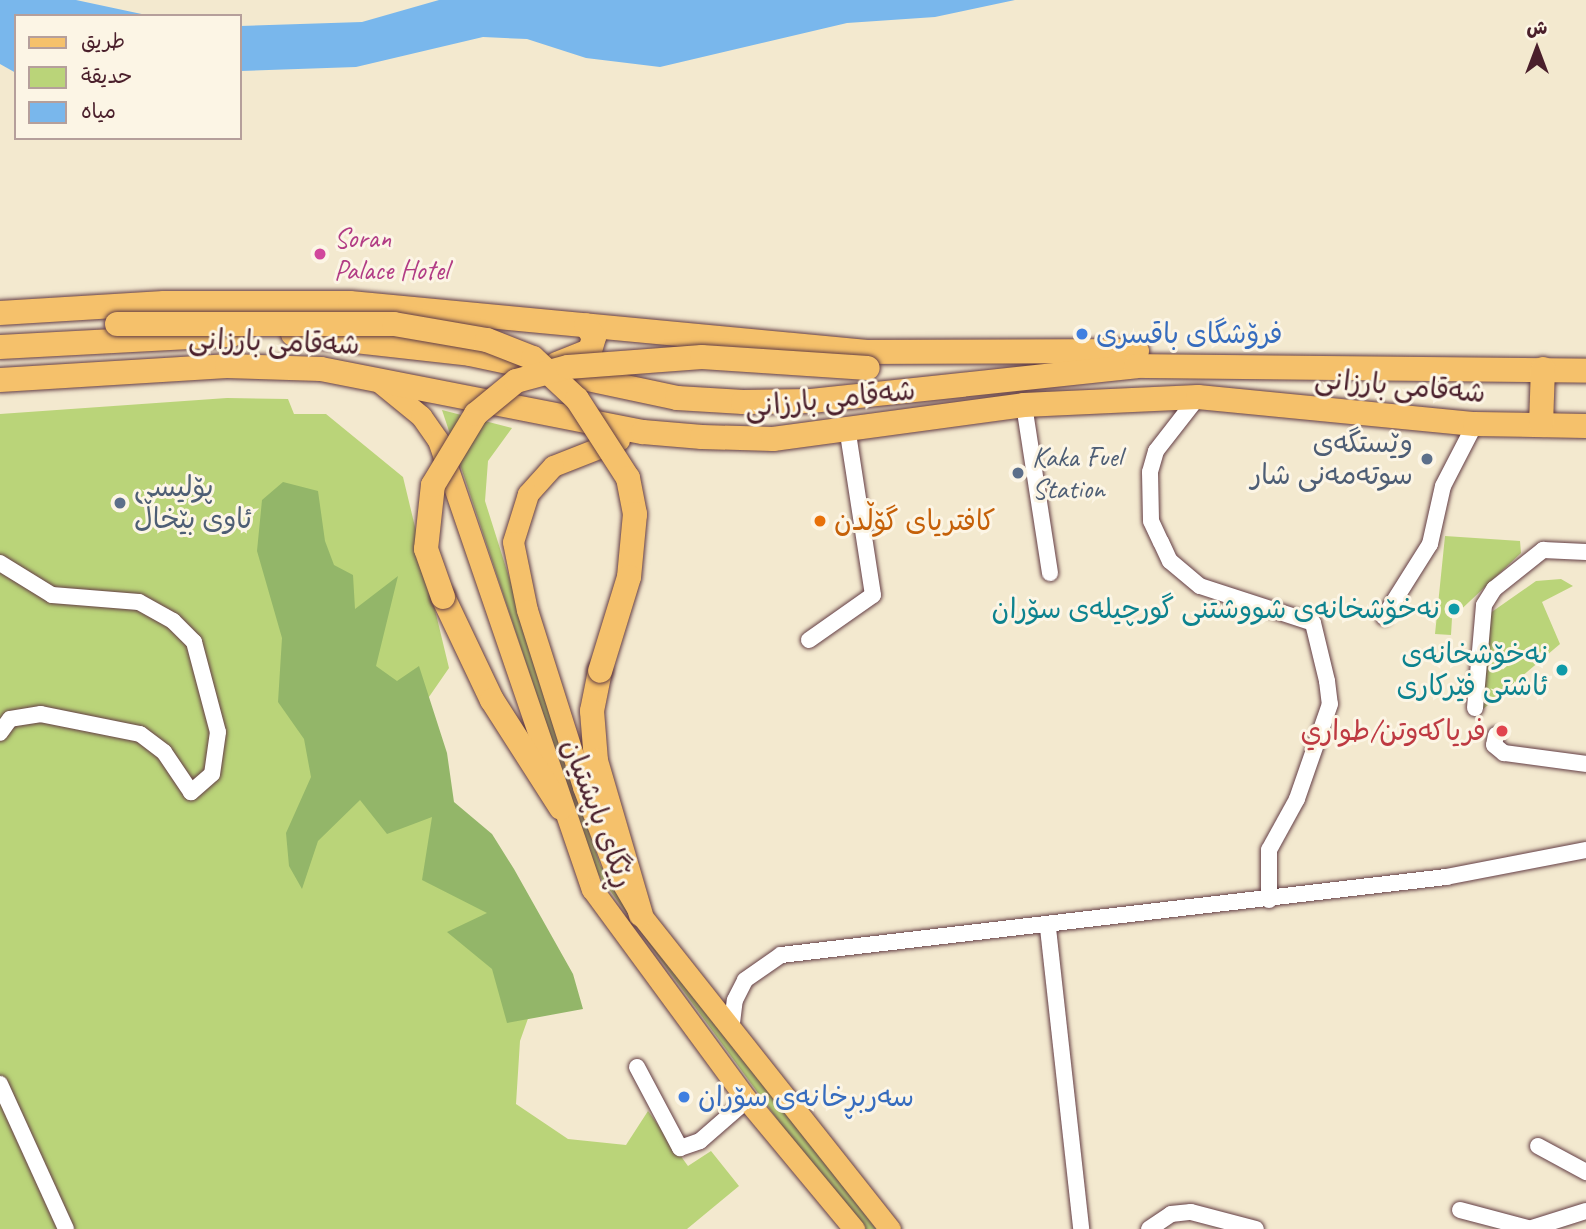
<!DOCTYPE html>
<html>
<head>
<meta charset="utf-8">
<style>
  body { margin:0 }
  #map { position:relative; width:1586px; height:1229px; overflow:hidden; background:#f3e9cf; font-family:Caveat,"Playpen Sans Arabic",sans-serif }
  div>[style] { position:absolute }
  [style*='--x'] { left:calc(var(--x)*1px); top:calc(var(--y)*1px); width:calc(var(--w)*1px); rotate:calc(var(--a)*1deg) }
  .green>* { inset:0; background:#bad479 }
  .forest>* { inset:0; background:#93b669 }
  .water>* { inset:0; background:#79b7ec }
  .roads { filter:drop-shadow(0 0 2px #633d44) drop-shadow(0 0 2px #633d44) }
  .minor>* { height:16px; margin:-8px; padding:0 8px; transform-origin:8px; border-radius:8px; background:#fff }
  .major>* { height:21px; margin:-10.5px; padding:0 10.5px; transform-origin:10.5px; border-radius:10.5px; background:#f5c16b }
  .highway>* { height:24px; margin:-12px; padding:0 12px; transform-origin:12px; border-radius:12px; background:#f5c16b }
  .bridges { filter:drop-shadow(0 0 2px #633d44) drop-shadow(0 0 2px #633d44) }
  .highway-bridge>* { height:24px; margin:-12px; padding:0 12px; transform-origin:12px; border-radius:12px; background:#f5c16b }
  .dots>* { width:19px; height:19px; translate:-50% -50%; box-sizing:border-box; border:4px solid #fcf5e5; border-radius:50% }
  span { translate:-50% -50%; white-space:nowrap; text-align:center; line-height:1.15; -webkit-text-stroke:6px #fcf5e5; paint-order:stroke }
  .hotel-label { font-size:28px; color:#b23c85 }
  .left { translate:0 -50%; text-align:left }
  .shop-label { font-size:28px; color:#366cbe }
  .street-label { font-size:28px; color:#4a1f2b }
  .service-label { font-size:28px; color:#4e5e75 }
  .right { translate:-100% -50%; text-align:right }
  .food-label { font-size:28px; color:#c56008 }
  .culture-label { font-size:28px; color:#0d838f }
  .health-label { font-size:28px; color:#be3a42 }
  .legend { position:absolute; left:14px; top:14px; width:228px; height:126px; box-sizing:border-box; background:#fcf5e5; border:2px solid #b59f9b; margin:0; padding:9px 12px; list-style:none; font-size:21px; color:#4a1f2b }
  .legend li { display:flex; align-items:center; gap:14px; height:35px }
  .legend b { width:35px; border:2px solid #b59f9b }
  .north { position:absolute; left:1502px; top:14px; width:70px; height:70px; -webkit-text-stroke:5px #fcf5e5; paint-order:stroke; rotate:0deg; font-size:19px; font-weight:700; line-height:28px; text-align:center; color:#4a1f2b }
  .north::after { content:''; display:block; margin:auto; width:24px; height:32px; background:#4a1f2b; clip-path:polygon(50% 0,100% 100%,50% 72%,0 100%) }
</style>
</head>
<body>
<div id="map">
  <div class="green">
    <i style="clip-path:polygon(227px 398px,288px 399px,294px 414px,326px 414px,403px 477px,449px 668px,413px 720px,536px 996px,520px 1041px,516px 1104px,568px 1139px,626px 1145px,648px 1111px,688px 1166px,711px 1151px,739px 1186px,687px 1229px,0 1229px,0 414px)"></i>
    <i style="clip-path:polygon(442px 410px,512px 428px,488px 461px,485px 501px,600px 865px,876px 1229px,866px 1229px,801px 1152px,595px 870px)"></i>
    <i style="clip-path:polygon(1445px 536px,1520px 541px,1521px 553px,1452px 618px,1451px 635px,1435px 634px)"></i>
    <i style="clip-path:polygon(1561px 579px,1573px 586px,1542px 602px,1560px 644px,1482px 710px,1486px 616px,1536px 581px)"></i>
  </div>
  <div class="forest">
    <i style="clip-path:polygon(283px 482px,318px 491px,325px 541px,334px 565px,353px 575px,355px 609px,398px 576px,376px 666px,397px 681px,419px 666px,447px 753px,454px 802px,492px 834px,514px 869px,573px 974px,583px 1009px,507px 1023px,492px 969px,447px 932px,487px 913px,422px 880px,432px 817px,387px 834px,360px 800px,318px 841px,302px 889px,289px 866px,286px 833px,311px 777px,304px 739px,278px 702px,282px 638px,257px 551px,262px 500px)"></i>
  </div>
  <div class="water">
    <i style="clip-path:polygon(0 0,76px 0,151px 16px,16px 16px,16px 73px,0 64px)"></i>
    <i style="clip-path:polygon(439px 0,1015px 0,935px 17px,847px 23px,660px 67px,586px 58px,527px 39px,483px 37px,356px 67px,240px 71px,240px 26px,362px 22px)"></i>
  </div>
  <div class="roads">
    <div class="minor">
      <i style="--x:1198;--y:397;--w:68;--a:127.9"></i>
      <i style="--x:1156;--y:451;--w:22;--a:106"></i>
      <i style="--x:1150;--y:472;--w:49;--a:88.8"></i>
      <i style="--x:1151;--y:521;--w:23;--a:65"></i>
      <i style="--x:1161;--y:542;--w:21;--a:65"></i>
      <i style="--x:1170;--y:561;--w:39;--a:40"></i>
      <i style="--x:1200;--y:586;--w:119;--a:18.1"></i>
      <i style="--x:1313;--y:623;--w:60;--a:76.4"></i>
      <i style="--x:1327;--y:681;--w:23;--a:83"></i>
      <i style="--x:1330;--y:704;--w:101;--a:109.2"></i>
      <i style="--x:1297;--y:799;--w:58;--a:118.8"></i>
      <i style="--x:1269;--y:850;--w:50;--a:90"></i>
      <i style="--x:1024;--y:405;--w:170;--a:81.2"></i>
      <i style="--x:0;--y:563;--w:61;--a:31.6"></i>
      <i style="--x:52;--y:595;--w:87;--a:4.6"></i>
      <i style="--x:139;--y:602;--w:39;--a:29"></i>
      <i style="--x:173;--y:621;--w:30;--a:45"></i>
      <i style="--x:194;--y:642;--w:93;--a:75.1"></i>
      <i style="--x:218;--y:732;--w:42;--a:98.1"></i>
      <i style="--x:212;--y:774;--w:28;--a:139"></i>
      <i style="--x:191;--y:792;--w:48;--a:-124"></i>
      <i style="--x:164;--y:752;--w:30;--a:-143"></i>
      <i style="--x:140;--y:734;--w:101;--a:-168.6"></i>
      <i style="--x:41;--y:714;--w:31;--a:171"></i>
      <i style="--x:10;--y:719;--w:17;--a:126"></i>
      <i style="--x:1384;--y:617;--w:86;--a:-57.8"></i>
      <i style="--x:1430;--y:544;--w:59;--a:-77.4"></i>
      <i style="--x:1443;--y:486;--w:70;--a:-62.7"></i>
      <i style="--x:809;--y:640;--w:78;--a:-35.1"></i>
      <i style="--x:873;--y:595;--w:164;--a:-98.8"></i>
      <i style="--x:1475;--y:708;--w:103;--a:-85"></i>
      <i style="--x:1484;--y:605;--w:19;--a:-58"></i>
      <i style="--x:1494;--y:589;--w:63;--a:-38.5"></i>
      <i style="--x:1543;--y:550;--w:43;--a:2.7"></i>
      <i style="--x:1496;--y:735;--w:10;--a:101"></i>
      <i style="--x:1494;--y:745;--w:13;--a:39"></i>
      <i style="--x:1504;--y:753;--w:83;--a:7.6"></i>
      <i style="--x:1048;--y:928;--w:303;--a:83.7"></i>
      <i style="--x:731;--y:1031;--w:31;--a:-83"></i>
      <i style="--x:735;--y:1000;--w:22;--a:-63"></i>
      <i style="--x:745;--y:980;--w:44;--a:-34.8"></i>
      <i style="--x:781;--y:955;--w:670;--a:-6.69"></i>
      <i style="--x:1446;--y:877;--w:143;--a:-10.9"></i>
      <i style="--x:637;--y:1067;--w:92;--a:62"></i>
      <i style="--x:680;--y:1148;--w:21;--a:-19"></i>
      <i style="--x:700;--y:1141;--w:62;--a:-41.1"></i>
      <i style="--x:0;--y:1084;--w:159;--a:65.5"></i>
      <i style="--x:1538;--y:1146;--w:55;--a:28.4"></i>
      <i style="--x:1460;--y:1210;--w:70;--a:14.8"></i>
      <i style="--x:1149;--y:1229;--w:27;--a:-34"></i>
      <i style="--x:1171;--y:1214;--w:20;--a:-6"></i>
      <i style="--x:1191;--y:1212;--w:67;--a:14.7"></i>
      <i style="--x:1529;--y:1229;--w:60;--a:-17.5"></i>
    </div>
    <div class="major">
      <i style="--x:377;--y:380;--w:57;--a:39.3"></i>
      <i style="--x:421;--y:416;--w:29;--a:55"></i>
      <i style="--x:438;--y:440;--w:475;--a:71.1"></i>
      <i style="--x:592;--y:889;--w:262;--a:53.7"></i>
      <i style="--x:747;--y:1100;--w:168;--a:50.3"></i>
      <i style="--x:619;--y:440;--w:71;--a:158.5"></i>
      <i style="--x:553;--y:466;--w:38;--a:132"></i>
      <i style="--x:528;--y:494;--w:50;--a:107.4"></i>
      <i style="--x:513;--y:542;--w:69;--a:78.4"></i>
      <i style="--x:527;--y:610;--w:186;--a:72.4"></i>
      <i style="--x:583;--y:787;--w:90;--a:69.1"></i>
      <i style="--x:615;--y:871;--w:51;--a:59.4"></i>
      <i style="--x:641;--y:915;--w:401;--a:51.6"></i>
    </div>
    <div class="highway">
      <i style="--x:0;--y:313;--w:164;--a:-3.5"></i>
      <i style="--x:164;--y:303;--w:186;--a:0"></i>
      <i style="--x:350;--y:303;--w:519;--a:5.41"></i>
      <i style="--x:867;--y:352;--w:270;--a:-0.2"></i>
      <i style="--x:293;--y:334;--w:178;--a:6.4"></i>
      <i style="--x:470;--y:354;--w:212;--a:12"></i>
      <i style="--x:677;--y:398;--w:66;--a:3.5"></i>
      <i style="--x:743;--y:402;--w:68;--a:-0.8"></i>
      <i style="--x:811;--y:401;--w:327;--a:-6.1"></i>
      <i style="--x:1136;--y:366;--w:450;--a:0.6"></i>
      <i style="--x:0;--y:347;--w:232;--a:-3"></i>
      <i style="--x:557;--y:364;--w:35;--a:-22"></i>
      <i style="--x:590;--y:351;--w:15;--a:-74"></i>
      <i style="--x:594;--y:337;--w:14;--a:-124"></i>
      <i style="--x:0;--y:380;--w:227;--a:-3.5"></i>
      <i style="--x:227;--y:366;--w:94;--a:1.8"></i>
      <i style="--x:321;--y:369;--w:328;--a:11.1"></i>
      <i style="--x:643;--y:432;--w:59;--a:4.8"></i>
      <i style="--x:702;--y:437;--w:71;--a:1.6"></i>
      <i style="--x:773;--y:439;--w:253;--a:-7.7"></i>
      <i style="--x:1024;--y:405;--w:174;--a:-2.6"></i>
      <i style="--x:1198;--y:397;--w:278;--a:5.6"></i>
      <i style="--x:1475;--y:424;--w:111;--a:1"></i>
      <i style="--x:1541;--y:425;--w:56;--a:-88"></i>
      <i style="--x:443;--y:597;--w:114;--a:64.6"></i>
      <i style="--x:492;--y:700;--w:128;--a:57.4"></i>
      <i style="--x:600;--y:671;--w:41;--a:101.3"></i>
      <i style="--x:592;--y:711;--w:50;--a:85.4"></i>
      <i style="--x:596;--y:761;--w:160;--a:73.7"></i>
    </div>
  </div>
  <div class="bridges">
    <div class="highway-bridge">
      <i style="--x:117;--y:324;--w:277;--a:0"></i>
      <i style="--x:394;--y:324;--w:94;--a:9.8"></i>
      <i style="--x:487;--y:340;--w:49;--a:21.4"></i>
      <i style="--x:533;--y:358;--w:60;--a:43"></i>
      <i style="--x:577;--y:399;--w:94;--a:57.2"></i>
      <i style="--x:628;--y:478;--w:37;--a:79"></i>
      <i style="--x:635;--y:514;--w:63;--a:95.4"></i>
      <i style="--x:629;--y:577;--w:98;--a:107.1"></i>
      <i style="--x:443;--y:597;--w:51;--a:-109.5"></i>
      <i style="--x:426;--y:549;--w:64;--a:-83.8"></i>
      <i style="--x:433;--y:485;--w:83;--a:-58.8"></i>
      <i style="--x:476;--y:414;--w:52;--a:-39.5"></i>
      <i style="--x:516;--y:381;--w:54;--a:-15.1"></i>
      <i style="--x:568;--y:367;--w:134;--a:-4.3"></i>
      <i style="--x:702;--y:357;--w:166;--a:3.8"></i>
    </div>
  </div>
  <div class="dots">
    <i style="left:320px;top:254px;background:#d1479c"></i>
    <i style="left:1082px;top:334px;background:#3f7fe0"></i>
    <i style="left:1427px;top:459px;background:#5c6f8a"></i>
    <i style="left:1018px;top:473px;background:#5c6f8a"></i>
    <i style="left:120px;top:503px;background:#5c6f8a"></i>
    <i style="left:820px;top:521px;background:#e8710a"></i>
    <i style="left:1454px;top:609px;background:#0f9aa8"></i>
    <i style="left:1562px;top:670px;background:#0f9aa8"></i>
    <i style="left:1502px;top:731px;background:#e0444e"></i>
    <i style="left:684px;top:1097px;background:#3f7fe0"></i>
  </div>
  <div class="hotel-label">
    <span class="left" style="left:334px;top:254px">Soran<br>Palace Hotel</span>
  </div>
  <div class="shop-label">
    <span class="left" style="left:1096px;top:334px">فرۆشگای باقسری</span>
    <span class="left" style="left:698px;top:1097px">سەربڕخانەی سۆران</span>
  </div>
  <div class="street-label">
    <span style="left:274px;top:342px;rotate:2deg">شەقامی بارزانی</span>
    <span style="left:1400px;top:386px;rotate:5deg">شەقامی بارزانی</span>
    <span style="left:830px;top:399px;rotate:-6deg">شەقامی بارزانی</span>
    <span style="left:598px;top:813px;rotate:69deg">ڕێگای باپشتیان</span>
  </div>
  <div class="service-label">
    <span class="right" style="left:1413px;top:459px">وێستگەی<br>سوتەمەنی شار</span>
    <span class="left" style="left:1032px;top:473px">Kaka Fuel<br>Station</span>
    <span class="left" style="left:134px;top:503px">پۆلیسی<br>ئاوی بێخاڵ</span>
  </div>
  <div class="food-label">
    <span class="left" style="left:834px;top:521px">کافتریای گۆڵدن</span>
  </div>
  <div class="culture-label">
    <span class="right" style="left:1440px;top:609px">نەخۆشخانەی شووشتنی گورچیلەی سۆران</span>
    <span class="right" style="left:1548px;top:670px">نەخۆشخانەی<br>ئاشتی فێرکاری</span>
  </div>
  <div class="health-label">
    <span class="right" style="left:1486px;top:731px">فریاکەوتن/طواري</span>
  </div>
  <ul class="legend">
  <li><b style="height:9px;background:#f5c16b"></b>طريق</li>
  <li><b style="height:19px;background:#bad479"></b>حديقة</li>
  <li><b style="height:19px;background:#79b7ec"></b>مياه</li>
  </ul>
  <div class="north">ش</div>
</div>
</body>
</html>
